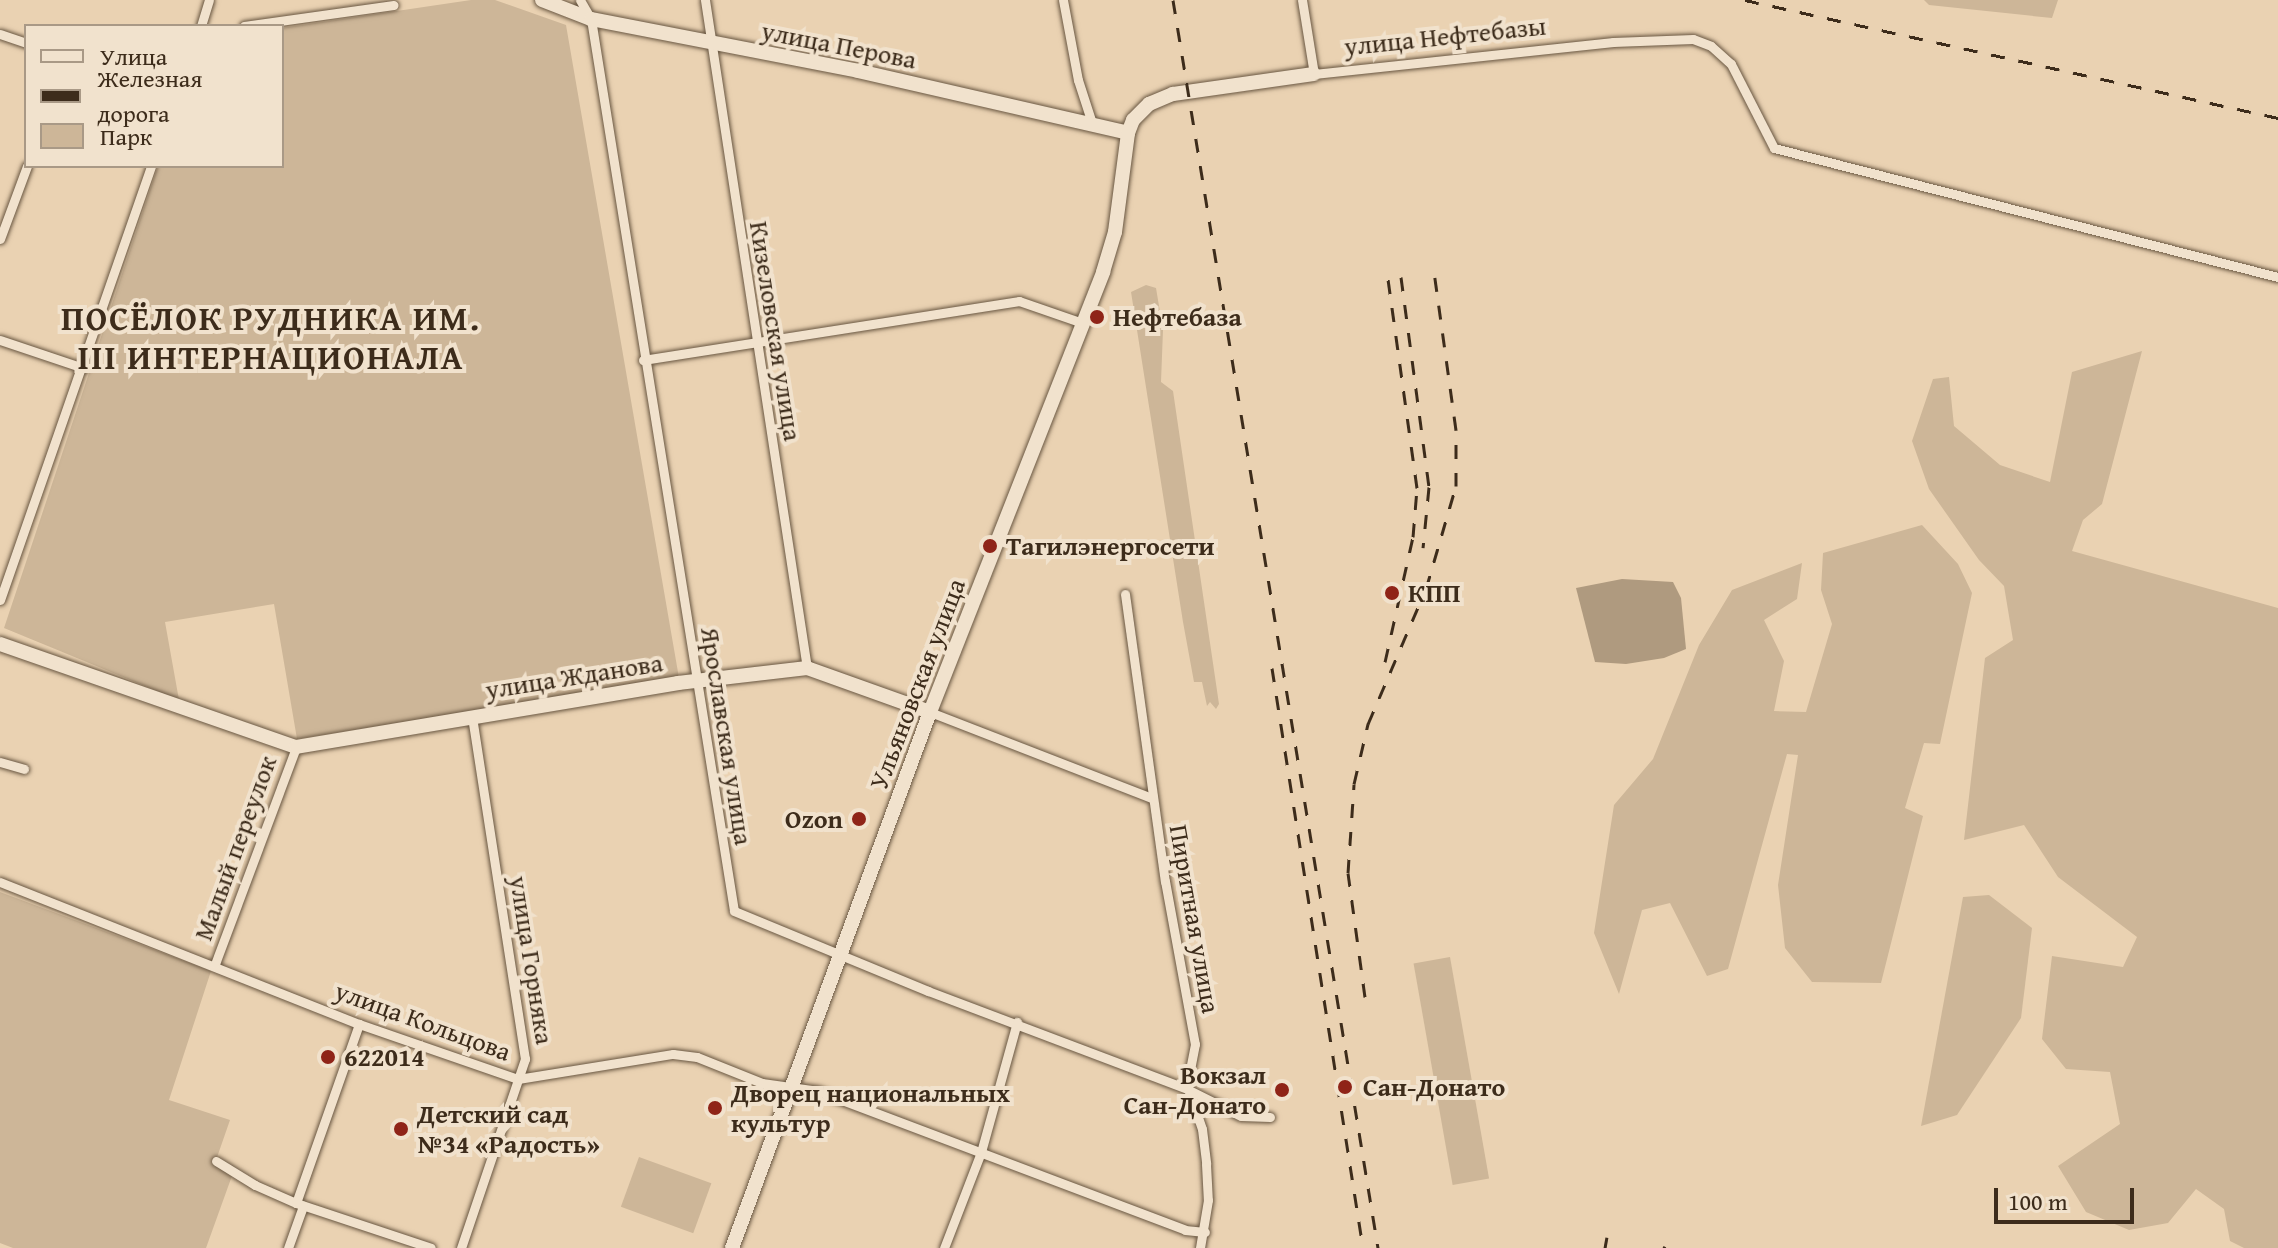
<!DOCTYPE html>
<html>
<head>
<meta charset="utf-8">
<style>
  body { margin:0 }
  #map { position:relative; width:2278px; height:1248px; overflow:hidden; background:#ead2b2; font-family:"Gentium Book Plus",serif }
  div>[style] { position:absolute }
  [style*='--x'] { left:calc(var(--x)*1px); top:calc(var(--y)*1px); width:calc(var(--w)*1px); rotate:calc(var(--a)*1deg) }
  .green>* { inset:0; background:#cdb698; transform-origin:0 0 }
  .water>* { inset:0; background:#af9a7f }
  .roads { filter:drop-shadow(0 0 2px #685641) drop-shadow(0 0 2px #685641) }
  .street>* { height:9px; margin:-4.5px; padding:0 4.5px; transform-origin:4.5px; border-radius:4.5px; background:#f1e2cd }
  .secondary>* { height:14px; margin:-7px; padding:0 7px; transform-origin:7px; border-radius:7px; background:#f1e2cd }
  .rail>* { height:3px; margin-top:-1.5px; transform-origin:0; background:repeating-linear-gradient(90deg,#3d2c1b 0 14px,transparent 0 28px) }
  .dots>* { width:22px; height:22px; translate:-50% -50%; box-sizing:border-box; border:4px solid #f1e2cd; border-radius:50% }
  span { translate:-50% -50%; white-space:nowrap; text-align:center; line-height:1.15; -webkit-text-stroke:8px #f1e2cd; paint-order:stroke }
  .street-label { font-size:26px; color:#3d2c1b }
  .poi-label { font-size:26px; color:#3d2c1b; font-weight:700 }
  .left { translate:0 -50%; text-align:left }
  .right { translate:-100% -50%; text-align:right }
  .district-label { font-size:34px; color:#3d2c1b; font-weight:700; letter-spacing:2px }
  .legend { position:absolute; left:24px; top:24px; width:260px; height:144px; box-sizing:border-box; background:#f1e2cd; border:2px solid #a99986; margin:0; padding:10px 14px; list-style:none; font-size:24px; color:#3d2c1b }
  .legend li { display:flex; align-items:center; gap:16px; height:40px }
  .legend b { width:40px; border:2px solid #a99986 }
  .scale { position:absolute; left:1994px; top:1188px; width:140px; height:36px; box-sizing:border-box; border:4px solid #3d2c1b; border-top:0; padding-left:10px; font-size:24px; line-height:28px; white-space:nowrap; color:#3d2c1b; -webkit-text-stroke:6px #f1e2cd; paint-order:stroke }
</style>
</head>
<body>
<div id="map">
  <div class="green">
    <i style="clip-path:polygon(471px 0,495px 0,566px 25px,679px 678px,297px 739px,274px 604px,165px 622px,179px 700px,4px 628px,158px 166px,282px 166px,282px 28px)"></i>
    <i style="clip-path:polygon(1924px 0,2058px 0,2052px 18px,1929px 5px)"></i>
    <i style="clip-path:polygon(1146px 285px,1156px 288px,1163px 330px,1161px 382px,1173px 391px,1219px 704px,1216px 709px,1210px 702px,1207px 706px,1202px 682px,1194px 682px,1183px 622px,1131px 292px)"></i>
    <i style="clip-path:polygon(2142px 351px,2102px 504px,2083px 520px,2072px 551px,2278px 608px,2278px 1248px,2244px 1248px,2230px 1241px,2224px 1209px,2196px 1189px,2168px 1223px,2129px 1230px,2086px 1212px,2058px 1166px,2120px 1124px,2110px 1072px,2066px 1069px,2042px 1039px,2052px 956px,2123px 967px,2137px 937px,2058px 877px,2024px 825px,1964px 840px,1985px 658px,2013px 640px,2004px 586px,1979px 560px,1929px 489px,1912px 441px,1933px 379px,1949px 377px,1954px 426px,2000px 465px,2050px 482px,2072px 372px)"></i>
    <i style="clip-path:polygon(1922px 525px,1958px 564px,1972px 593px,1940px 744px,1924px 743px,1905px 808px,1923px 816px,1881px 983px,1812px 982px,1785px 948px,1778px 885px,1798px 755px,1787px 754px,1728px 969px,1707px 976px,1670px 903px,1642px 910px,1619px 994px,1594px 933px,1614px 805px,1653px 759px,1699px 645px,1732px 590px,1802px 563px,1797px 599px,1764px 620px,1784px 661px,1774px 711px,1806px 712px,1832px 624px,1821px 590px,1823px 553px)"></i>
    <i style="clip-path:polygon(0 892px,211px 971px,169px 1100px,230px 1120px,214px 1166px,233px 1173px,206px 1248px,13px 1248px,0 1243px)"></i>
    <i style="clip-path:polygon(1989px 895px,2032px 928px,2021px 1018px,1957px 1115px,1921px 1126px,1963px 897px)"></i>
    <i style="left:1450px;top:957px;width:225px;height:37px;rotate:80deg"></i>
    <i style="left:639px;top:1157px;width:77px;height:53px;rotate:20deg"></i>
  </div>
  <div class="water">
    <i style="clip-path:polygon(1622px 579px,1673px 582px,1681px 598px,1686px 649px,1664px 658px,1626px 664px,1595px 662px,1576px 588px)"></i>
  </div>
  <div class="roads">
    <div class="street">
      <i style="--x:580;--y:0;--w:22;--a:60"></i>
      <i style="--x:591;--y:19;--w:903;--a:80.89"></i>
      <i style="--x:734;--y:911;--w:210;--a:22.4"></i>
      <i style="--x:928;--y:991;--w:277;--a:20.7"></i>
      <i style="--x:1187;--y:1089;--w:60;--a:26.6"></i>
      <i style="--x:1241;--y:1116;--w:29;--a:2"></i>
      <i style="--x:705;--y:0;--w:676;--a:81.32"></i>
      <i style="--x:1063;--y:0;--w:81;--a:79.4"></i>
      <i style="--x:1078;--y:80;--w:45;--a:72"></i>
      <i style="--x:1302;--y:0;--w:75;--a:80.8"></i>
      <i style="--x:1314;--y:74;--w:301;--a:-6.1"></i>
      <i style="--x:1613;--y:42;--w:80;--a:-2.1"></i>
      <i style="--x:1693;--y:39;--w:19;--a:21"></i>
      <i style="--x:1711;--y:46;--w:27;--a:42"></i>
      <i style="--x:1731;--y:64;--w:94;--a:62.9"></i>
      <i style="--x:1774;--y:148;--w:520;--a:14.36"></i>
      <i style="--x:201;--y:26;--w:27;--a:-73"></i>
      <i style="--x:244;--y:26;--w:151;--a:-8"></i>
      <i style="--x:0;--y:34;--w:28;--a:19"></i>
      <i style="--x:0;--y:239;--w:78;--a:-69.7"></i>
      <i style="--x:0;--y:340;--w:88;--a:18.6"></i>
      <i style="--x:643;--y:360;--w:381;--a:-8.9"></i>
      <i style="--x:1019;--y:301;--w:68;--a:19"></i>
      <i style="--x:1125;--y:594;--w:290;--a:82.1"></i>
      <i style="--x:1165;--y:881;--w:166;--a:79.6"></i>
      <i style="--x:1195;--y:1044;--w:42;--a:101"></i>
      <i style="--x:1187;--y:1085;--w:46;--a:71.2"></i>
      <i style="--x:1202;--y:1129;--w:35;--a:83"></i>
      <i style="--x:1206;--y:1164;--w:36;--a:87"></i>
      <i style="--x:1208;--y:1200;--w:49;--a:99.5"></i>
      <i style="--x:0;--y:600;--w:460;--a:-70.8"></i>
      <i style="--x:930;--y:712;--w:238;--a:21.2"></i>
      <i style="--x:0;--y:762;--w:25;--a:16"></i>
      <i style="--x:0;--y:882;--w:386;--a:21.6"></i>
      <i style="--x:359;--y:1024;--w:168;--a:19.1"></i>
      <i style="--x:518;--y:1079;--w:157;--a:-9.2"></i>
      <i style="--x:673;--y:1054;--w:24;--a:7"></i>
      <i style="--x:697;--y:1057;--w:70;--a:21.8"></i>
      <i style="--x:762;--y:1083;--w:57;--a:8.1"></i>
      <i style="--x:818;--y:1091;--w:392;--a:20.7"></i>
      <i style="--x:1185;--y:1230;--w:20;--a:6"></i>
      <i style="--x:215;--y:964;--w:232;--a:-69.5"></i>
      <i style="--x:216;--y:1161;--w:46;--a:31.6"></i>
      <i style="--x:255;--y:1185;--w:45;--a:23.7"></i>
      <i style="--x:296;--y:1203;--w:142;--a:18.4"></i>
      <i style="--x:296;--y:1203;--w:190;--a:-70.6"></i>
      <i style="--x:288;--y:1248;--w:45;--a:-70.3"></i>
      <i style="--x:461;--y:1248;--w:200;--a:-71.3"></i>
      <i style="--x:525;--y:1059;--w:346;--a:-98.8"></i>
      <i style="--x:944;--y:1248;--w:103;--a:-68.9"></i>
      <i style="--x:981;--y:1152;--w:135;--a:-74.5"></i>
    </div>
    <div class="secondary">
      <i style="--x:542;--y:0;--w:53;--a:21.2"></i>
      <i style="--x:591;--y:19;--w:272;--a:11"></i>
      <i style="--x:858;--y:71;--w:277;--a:12.9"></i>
      <i style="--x:0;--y:644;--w:313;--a:19.2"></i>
      <i style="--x:296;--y:747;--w:387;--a:-9.5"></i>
      <i style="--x:678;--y:683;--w:130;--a:-6.6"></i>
      <i style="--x:807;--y:668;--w:131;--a:19.7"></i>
      <i style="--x:732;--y:1248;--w:571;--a:-69.73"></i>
      <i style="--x:930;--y:712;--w:473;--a:-68.5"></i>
      <i style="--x:1103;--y:272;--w:42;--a:-73.3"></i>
      <i style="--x:1115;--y:232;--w:100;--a:-82.5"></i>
      <i style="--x:1128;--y:133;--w:14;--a:-69"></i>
      <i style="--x:1133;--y:120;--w:23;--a:-45"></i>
      <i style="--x:1149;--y:104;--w:26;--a:-23"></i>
      <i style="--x:1173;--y:94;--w:142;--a:-8.1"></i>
    </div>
  </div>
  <div class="rail">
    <i style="--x:1173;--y:0;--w:1265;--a:80.67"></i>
    <i style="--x:1745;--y:0;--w:546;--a:12.48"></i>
    <i style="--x:1401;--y:277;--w:212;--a:82.4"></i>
    <i style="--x:1429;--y:487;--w:61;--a:95.6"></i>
    <i style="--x:1385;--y:662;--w:128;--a:-77.4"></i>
    <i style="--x:1413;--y:537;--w:49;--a:-85.3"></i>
    <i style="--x:1417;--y:488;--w:211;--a:-97.9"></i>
    <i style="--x:1272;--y:668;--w:587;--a:81.08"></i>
    <i style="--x:1365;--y:997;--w:125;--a:-97.8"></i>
    <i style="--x:1348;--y:873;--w:89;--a:-86.1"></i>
    <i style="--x:1354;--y:784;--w:62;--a:-76.9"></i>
    <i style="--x:1368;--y:724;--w:147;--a:-66.8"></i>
    <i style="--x:1426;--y:589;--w:107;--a:-73.8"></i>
    <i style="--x:1456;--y:486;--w:56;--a:-90"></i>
    <i style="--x:1456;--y:430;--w:161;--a:-97.9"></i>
    <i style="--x:1605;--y:1248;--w:11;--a:-80"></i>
    <i style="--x:1664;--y:1248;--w:2;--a:-63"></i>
  </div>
  <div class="dots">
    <i style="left:1097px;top:317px;background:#8f2418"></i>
    <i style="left:990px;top:546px;background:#8f2418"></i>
    <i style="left:1392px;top:593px;background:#8f2418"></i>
    <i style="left:859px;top:819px;background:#8f2418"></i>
    <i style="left:328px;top:1057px;background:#8f2418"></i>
    <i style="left:1345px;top:1087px;background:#8f2418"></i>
    <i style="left:1282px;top:1090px;background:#8f2418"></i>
    <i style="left:715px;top:1108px;background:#8f2418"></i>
    <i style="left:401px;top:1129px;background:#8f2418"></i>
  </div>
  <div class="street-label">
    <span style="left:1445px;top:36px;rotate:-6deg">улица Нефтебазы</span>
    <span style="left:839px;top:45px;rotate:11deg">улица Перова</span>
    <span style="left:776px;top:331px;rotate:81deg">Кизеловская улица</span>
    <span style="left:574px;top:676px;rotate:-9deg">улица Жданова</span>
    <span style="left:917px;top:684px;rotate:-69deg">Ульяновская улица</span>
    <span style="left:727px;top:736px;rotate:81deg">Ярославская улица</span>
    <span style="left:235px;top:848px;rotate:-70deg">Малый переулок</span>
    <span style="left:1195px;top:919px;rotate:80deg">Пиритная улица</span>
    <span style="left:532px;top:960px;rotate:81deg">улица Горняка</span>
    <span style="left:423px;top:1021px;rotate:20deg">улица Кольцова</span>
  </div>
  <div class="poi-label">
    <span class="left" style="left:1113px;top:317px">Нефтебаза</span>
    <span class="left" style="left:1006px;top:546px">Тагилэнергосети</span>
    <span class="left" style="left:1408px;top:593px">КПП</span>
    <span class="right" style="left:843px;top:819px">Ozon</span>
    <span class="left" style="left:344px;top:1057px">622014</span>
    <span class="right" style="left:1266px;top:1090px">Вокзал<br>Сан-Донато</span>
    <span class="left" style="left:1363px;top:1087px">Сан-Донато</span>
    <span class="left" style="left:731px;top:1108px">Дворец национальных<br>культур</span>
    <span class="left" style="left:417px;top:1129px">Детский сад<br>№34 «Радость»</span>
  </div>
  <div class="district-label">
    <span style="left:271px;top:337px">ПОСЁЛОК РУДНИКА ИМ.<br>III ИНТЕРНАЦИОНАЛА</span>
  </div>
  <ul class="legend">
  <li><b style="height:10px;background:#f1e2cd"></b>Улица</li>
  <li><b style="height:10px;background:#3d2c1b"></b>Железная дорога</li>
  <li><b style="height:22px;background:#cdb698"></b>Парк</li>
  </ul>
  <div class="scale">100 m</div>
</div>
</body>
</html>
